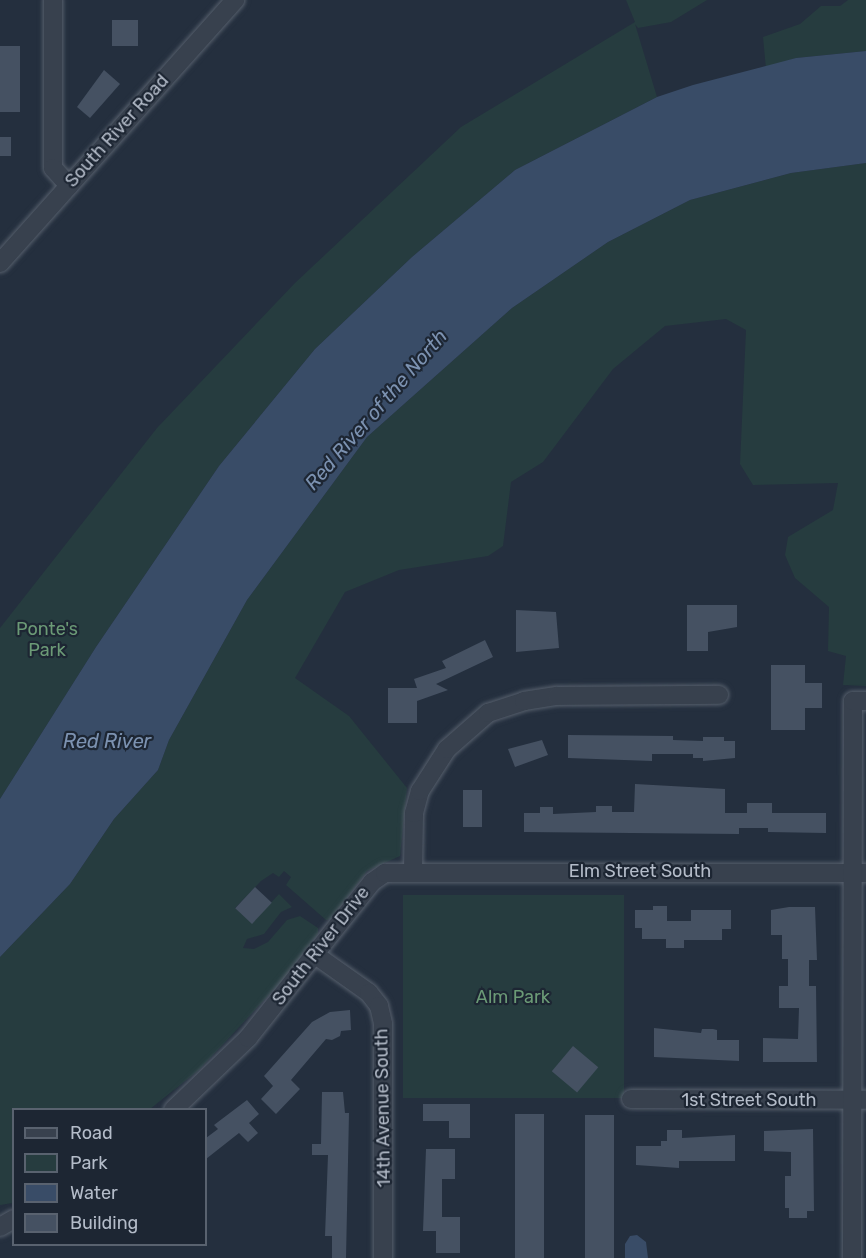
<!DOCTYPE html>
<html>
<head>
<meta charset="utf-8">
<style>
  body { margin:0 }
  #map { position:relative; width:866px; height:1258px; overflow:hidden; background:#242f3e; font-family:Rubik,sans-serif }
  div>[style] { position:absolute }
  [style*='--x'] { left:calc(var(--x)*1px); top:calc(var(--y)*1px); width:calc(var(--w)*1px); rotate:calc(var(--a)*1deg) }
  .green>* { inset:0; background:#263c3f; transform-origin:0 0 }
  .water>* { inset:0; background:#394c67 }
  .building>* { inset:0; background:#455162; transform-origin:0 0 }
  .roads { filter:drop-shadow(0 0 2px #565f6c) drop-shadow(0 0 2px #565f6c) }
  .street>* { height:18px; margin:-9px; padding:0 9px; transform-origin:9px; border-radius:9px; background:#38414e }
  span { translate:-50% -50%; white-space:nowrap; text-align:center; line-height:1.15; -webkit-text-stroke:4.5px #1d2633; paint-order:stroke }
  .street-label { font-size:18px; color:#b4bcc9 }
  .park-label { font-size:18px; color:#6b9a76 }
  .water-label { font-size:20px; color:#7c92b1; font-style:italic }
  .legend { position:absolute; left:12px; top:1108px; width:195px; height:138px; box-sizing:border-box; background:#1d2633; border:2px solid #59626f; margin:0; padding:8px 10px; list-style:none; font-size:18px; color:#b4bcc9 }
  .legend li { display:flex; align-items:center; gap:12px; height:30px }
  .legend b { width:30px; border:2px solid #59626f }
</style>
</head>
<body>
<div id="map">
  <div class="green">
    <i style="clip-path:polygon(626px 0,707px 0,671px 22px,638px 28px,635px 24px,657px 97px,515px 170px,412px 257px,315px 349px,219px 466px,96px 647px,0 799px,0 628px,157px 428px,295px 283px,461px 127px,635px 22px)"></i>
    <i style="clip-path:polygon(848px 0,866px 0,866px 51px,796px 58px,766px 69px,763px 37px,800px 24px,821px 6px,840px 6px)"></i>
    <i style="clip-path:polygon(866px 163px,866px 686px,843px 685px,846px 656px,828px 651px,829px 607px,795px 578px,785px 555px,788px 537px,833px 510px,838px 483px,753px 485px,740px 464px,746px 330px,726px 319px,665px 326px,613px 369px,543px 462px,511px 482px,503px 546px,488px 556px,399px 570px,345px 592px,295px 678px,349px 716px,407px 788px,400px 856px,367px 871px,331px 919px,326px 920px,286px 885px,291px 877px,284px 871px,279px 877px,273px 873px,261px 881px,235px 908px,252px 923px,279px 894px,292px 907px,281px 912px,264px 934px,247px 939px,243px 948px,254px 949px,268px 942px,287px 920px,300px 916px,318px 928px,318px 934px,283px 980px,199px 1070px,150px 1109px,14px 1110px,13px 1203px,0 1205px,0 957px,70px 884px,114px 819px,158px 770px,169px 740px,247px 600px,367px 437px,512px 308px,608px 242px,690px 200px,791px 173px)"></i>
    <i style="left:403px;top:895px;width:221px;height:203px"></i>
  </div>
  <div class="water">
    <i style="clip-path:polygon(866px 51px,866px 163px,791px 173px,690px 200px,608px 242px,512px 308px,367px 437px,247px 600px,169px 740px,158px 770px,114px 819px,70px 884px,0 957px,0 799px,96px 647px,219px 466px,315px 349px,412px 257px,515px 170px,657px 97px,693px 85px,796px 58px)"></i>
    <i style="clip-path:polygon(630px 1236px,637px 1235px,646px 1242px,648px 1258px,625px 1258px,625px 1244px)"></i>
  </div>
  <div class="building">
    <i style="left:112px;top:20px;width:26px;height:26px"></i>
    <i style="left:0;top:46px;width:20px;height:66px"></i>
    <i style="clip-path:polygon(104px 70px,120px 84px,90px 118px,77px 107px)"></i>
    <i style="left:0;top:137px;width:11px;height:19px"></i>
    <i style="clip-path:polygon(687px 605px,737px 605px,737px 627px,708px 632px,708px 651px,687px 651px)"></i>
    <i style="clip-path:polygon(516px 610px,556px 612px,559px 648px,516px 652px)"></i>
    <i style="clip-path:polygon(485px 640px,493px 657px,436px 684px,448px 690px,417px 701px,417px 723px,388px 723px,388px 688px,417px 688px,414px 679px,446px 668px,442px 661px)"></i>
    <i style="clip-path:polygon(771px 665px,805px 665px,805px 683px,822px 683px,822px 708px,805px 708px,805px 730px,771px 730px)"></i>
    <i style="clip-path:polygon(568px 735px,673px 736px,673px 740px,703px 741px,703px 737px,724px 737px,724px 741px,735px 741px,735px 758px,703px 761px,703px 758px,693px 758px,693px 754px,652px 754px,652px 761px,568px 758px)"></i>
    <i style="clip-path:polygon(542px 740px,548px 755px,515px 767px,508px 749px)"></i>
    <i style="clip-path:polygon(635px 784px,725px 789px,725px 813px,747px 813px,747px 803px,772px 803px,772px 813px,826px 813px,826px 833px,768px 832px,768px 828px,739px 828px,739px 834px,524px 832px,524px 813px,540px 813px,540px 807px,553px 807px,553px 814px,596px 812px,596px 806px,612px 806px,612px 812px,634px 812px)"></i>
    <i style="left:463px;top:790px;width:19px;height:37px"></i>
    <i style="left:255px;top:887px;width:23px;height:29px;rotate:43deg"></i>
    <i style="clip-path:polygon(653px 906px,667px 906px,667px 921px,691px 921px,691px 910px,731px 910px,731px 929px,722px 929px,722px 940px,684px 940px,684px 948px,666px 948px,666px 939px,642px 939px,642px 928px,635px 928px,635px 910px,653px 910px)"></i>
    <i style="clip-path:polygon(789px 907px,815px 907px,817px 960px,809px 960px,809px 986px,816px 986px,817px 1062px,763px 1062px,763px 1038px,798px 1039px,799px 1008px,779px 1008px,779px 986px,788px 986px,788px 959px,782px 959px,782px 935px,771px 935px,771px 910px)"></i>
    <i style="clip-path:polygon(350px 1010px,351px 1030px,341px 1031px,340px 1036px,332px 1040px,326px 1039px,291px 1080px,300px 1089px,276px 1114px,261px 1099px,273px 1086px,264px 1076px,312px 1022px,330px 1012px)"></i>
    <i style="clip-path:polygon(654px 1028px,701px 1033px,702px 1029px,713px 1029px,717px 1030px,717px 1040px,739px 1040px,739px 1061px,654px 1057px)"></i>
    <i style="left:573px;top:1046px;width:33px;height:33px;rotate:40deg"></i>
    <i style="clip-path:polygon(322px 1092px,343px 1092px,345px 1113px,349px 1113px,346px 1258px,332px 1258px,332px 1236px,325px 1236px,328px 1155px,312px 1155px,312px 1144px,321px 1144px)"></i>
    <i style="clip-path:polygon(247px 1100px,259px 1114px,249px 1123px,258px 1133px,248px 1142px,239px 1133px,206px 1159px,206px 1138px,218px 1129px,214px 1125px)"></i>
    <i style="clip-path:polygon(423px 1104px,470px 1104px,470px 1138px,449px 1138px,449px 1121px,423px 1121px)"></i>
    <i style="left:515px;top:1114px;width:29px;height:144px"></i>
    <i style="left:585px;top:1115px;width:29px;height:143px"></i>
    <i style="clip-path:polygon(813px 1129px,814px 1211px,807px 1211px,807px 1218px,789px 1218px,789px 1208px,785px 1208px,785px 1176px,791px 1176px,791px 1152px,764px 1151px,764px 1131px)"></i>
    <i style="clip-path:polygon(667px 1130px,682px 1130px,682px 1138px,735px 1135px,735px 1161px,679px 1161px,679px 1168px,636px 1165px,636px 1146px,661px 1146px,661px 1141px,667px 1141px)"></i>
    <i style="clip-path:polygon(426px 1149px,455px 1149px,455px 1179px,442px 1179px,442px 1217px,460px 1217px,460px 1253px,436px 1253px,436px 1231px,423px 1231px)"></i>
  </div>
  <div class="roads">
    <div class="street">
      <i style="--x:53;--y:0;--w:168;--a:90"></i>
      <i style="--x:53;--y:168;--w:24;--a:48"></i>
      <i style="--x:0;--y:263;--w:353;--a:-48.2"></i>
      <i style="--x:413;--y:871;--w:58;--a:-89"></i>
      <i style="--x:414;--y:813;--w:23;--a:-75"></i>
      <i style="--x:420;--y:791;--w:50;--a:-57.3"></i>
      <i style="--x:447;--y:749;--w:55;--a:-41.3"></i>
      <i style="--x:488;--y:713;--w:38;--a:-18"></i>
      <i style="--x:524;--y:701;--w:33;--a:-9"></i>
      <i style="--x:557;--y:696;--w:162;--a:-0.4"></i>
      <i style="--x:314;--y:954;--w:67;--a:35.3"></i>
      <i style="--x:369;--y:993;--w:16;--a:52"></i>
      <i style="--x:379;--y:1006;--w:18;--a:77"></i>
      <i style="--x:383;--y:1024;--w:234;--a:90"></i>
      <i style="--x:631;--y:1099;--w:235;--a:0.2"></i>
      <i style="--x:173;--y:1110;--w:104;--a:-43.8"></i>
      <i style="--x:248;--y:1038;--w:199;--a:-51.5"></i>
      <i style="--x:372;--y:882;--w:16;--a:-35"></i>
      <i style="--x:385;--y:873;--w:481;--a:0"></i>
      <i style="--x:0;--y:1227;--w:16;--a:-30"></i>
      <i style="--x:852;--y:1258;--w:557;--a:-89.9"></i>
      <i style="--x:853;--y:701;--w:13;--a:0"></i>
    </div>
  </div>
  <div class="street-label">
    <span style="left:117px;top:131px;rotate:-48deg">South River Road</span>
    <span style="left:640px;top:871px">Elm Street South</span>
    <span style="left:321px;top:946px;rotate:-52deg">South River Drive</span>
    <span style="left:749px;top:1100px">1st Street South</span>
    <span style="left:383px;top:1108px;rotate:-91deg">14th Avenue South</span>
  </div>
  <div class="park-label">
    <span style="left:47px;top:640px">Ponte's<br>Park</span>
    <span style="left:513px;top:997px">Alm Park</span>
  </div>
  <div class="water-label">
    <span style="left:376px;top:410px;rotate:-49deg">Red River of the North</span>
    <span style="left:107px;top:741px">Red River</span>
  </div>
  <ul class="legend">
  <li><b style="height:8px;background:#38414e"></b>Road</li>
  <li><b style="height:16px;background:#263c3f"></b>Park</li>
  <li><b style="height:16px;background:#394c67"></b>Water</li>
  <li><b style="height:16px;background:#455162"></b>Building</li>
  </ul>
</div>
</body>
</html>
